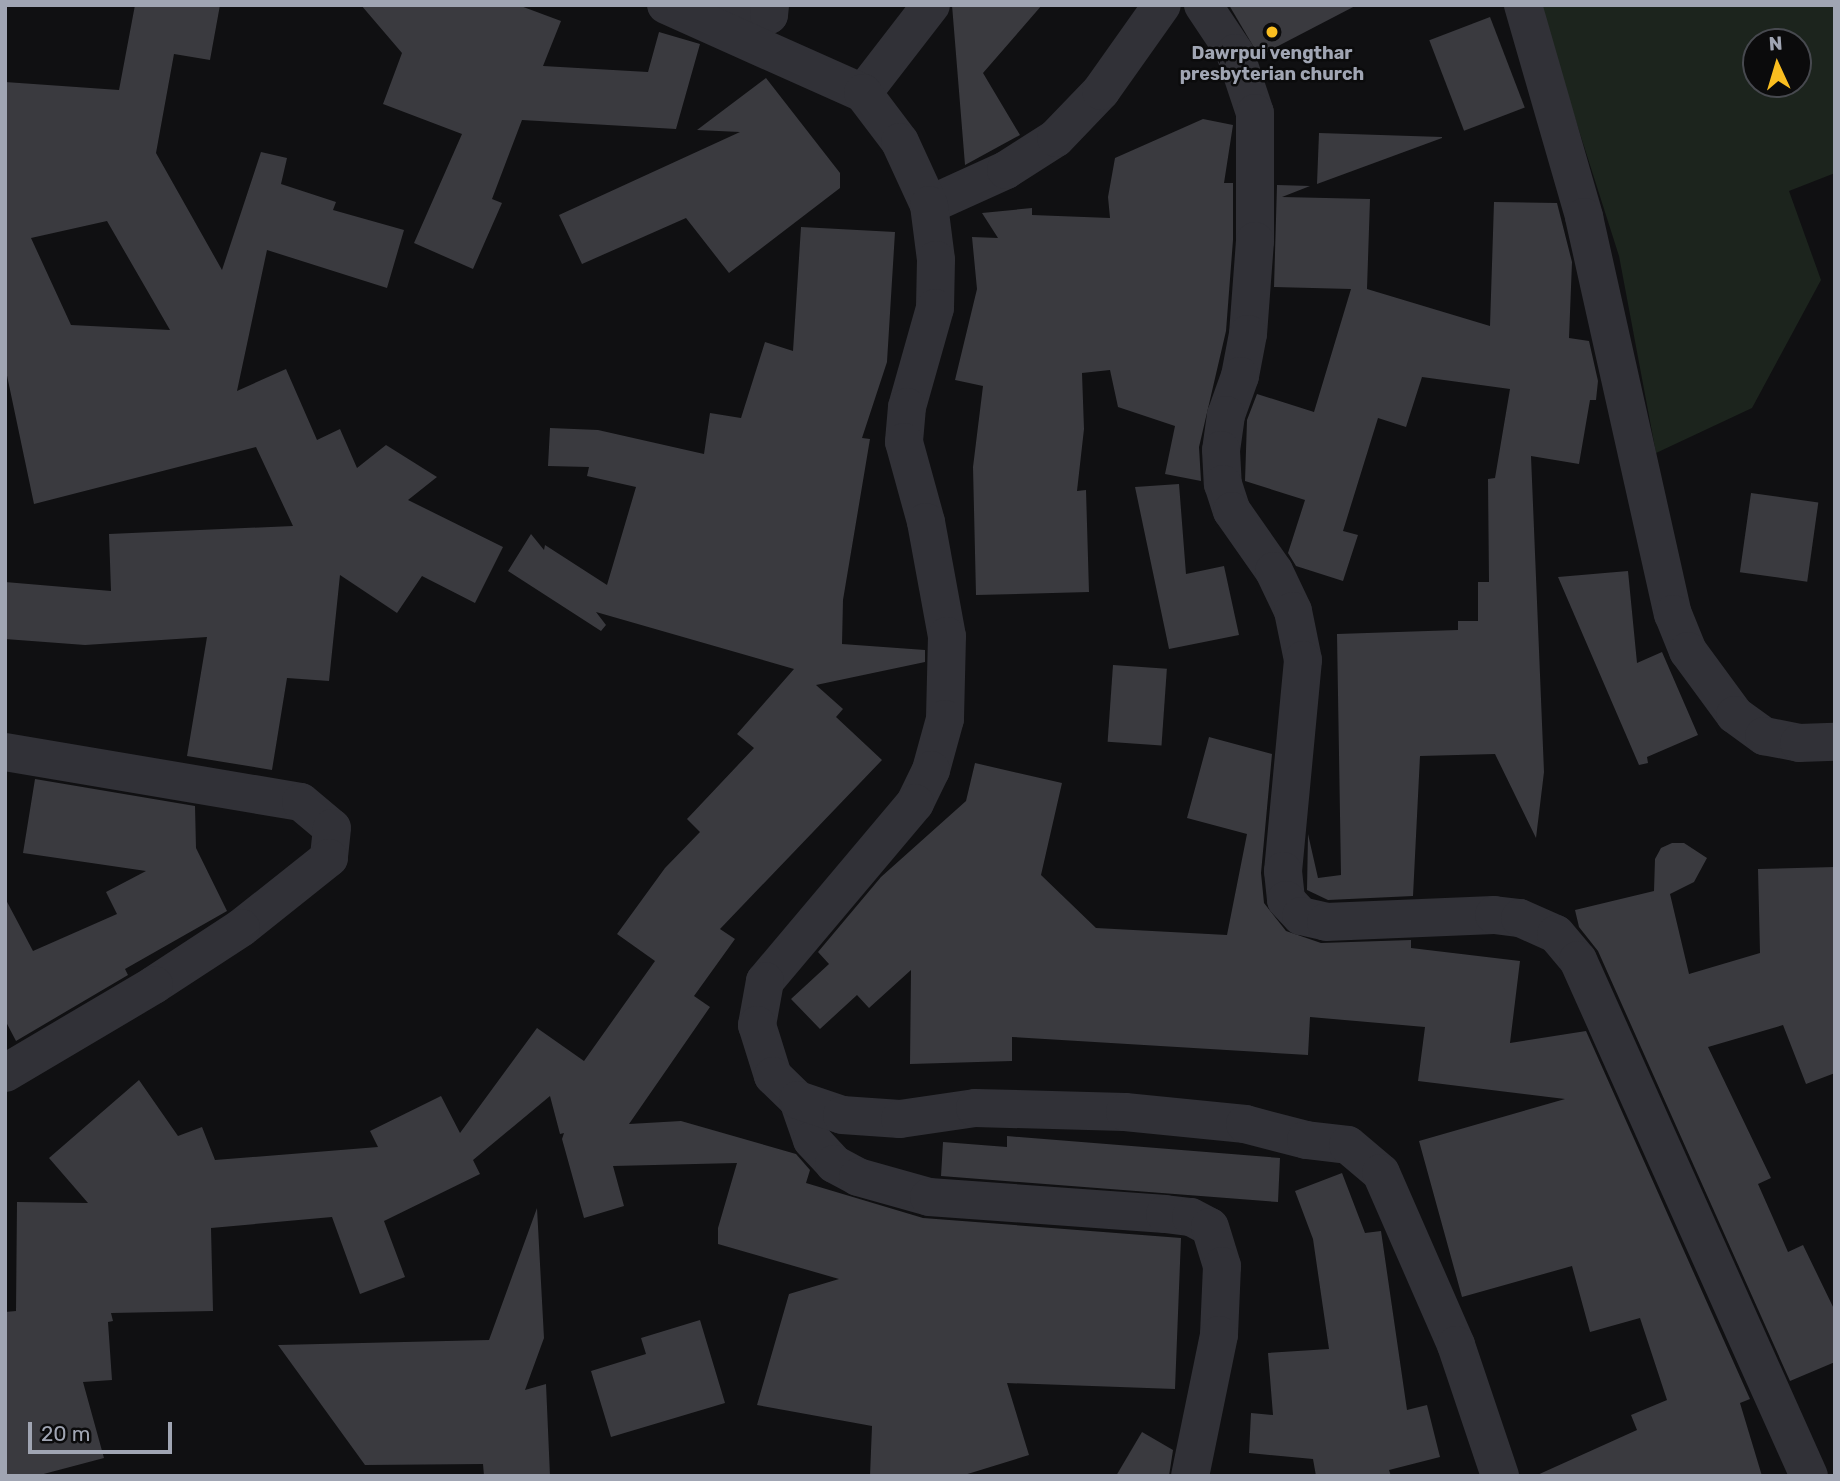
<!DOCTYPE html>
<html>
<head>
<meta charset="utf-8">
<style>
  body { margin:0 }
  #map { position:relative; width:1840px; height:1481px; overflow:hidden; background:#101012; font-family:Rubik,sans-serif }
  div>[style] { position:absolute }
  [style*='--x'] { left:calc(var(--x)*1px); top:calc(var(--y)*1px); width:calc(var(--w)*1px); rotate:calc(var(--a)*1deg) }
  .green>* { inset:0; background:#1c241d }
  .building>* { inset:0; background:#3a3a3f; transform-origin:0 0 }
  .minor>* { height:38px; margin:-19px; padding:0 19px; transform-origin:19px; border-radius:19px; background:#313137 }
  .tertiary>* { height:38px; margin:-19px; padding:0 19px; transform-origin:19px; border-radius:19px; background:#313137 }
  .dots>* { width:19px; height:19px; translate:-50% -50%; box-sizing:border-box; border:4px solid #0b0b0c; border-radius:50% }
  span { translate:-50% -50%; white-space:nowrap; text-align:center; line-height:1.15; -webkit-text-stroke:5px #0b0b0c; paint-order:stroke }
  .poi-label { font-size:18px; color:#a0a5b3; font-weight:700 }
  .frame { position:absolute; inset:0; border:7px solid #a0a5b3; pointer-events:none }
  .north { position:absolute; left:1742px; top:28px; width:70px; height:70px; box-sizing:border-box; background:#0b0b0c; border:2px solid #47494f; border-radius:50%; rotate:356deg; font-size:19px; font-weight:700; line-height:28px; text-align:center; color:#a0a5b3 }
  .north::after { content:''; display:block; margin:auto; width:24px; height:32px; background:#fabe20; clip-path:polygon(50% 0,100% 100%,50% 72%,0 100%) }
  .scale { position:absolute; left:28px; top:1422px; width:144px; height:32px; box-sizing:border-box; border:4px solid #a0a5b3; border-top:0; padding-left:9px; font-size:21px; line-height:24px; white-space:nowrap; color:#a0a5b3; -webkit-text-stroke:5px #0b0b0c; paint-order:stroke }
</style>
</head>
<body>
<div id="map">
  <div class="green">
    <i style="clip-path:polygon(evenodd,1539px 5px,1835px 5px,1835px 173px,1789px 191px,1821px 280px,1752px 408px,1656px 453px,1619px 256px,1539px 5px,1756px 42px,1798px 42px,1798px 84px,1756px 84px,1756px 42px)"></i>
  </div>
  <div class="building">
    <i style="clip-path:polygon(evenodd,135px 5px,220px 5px,210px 60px,174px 54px,156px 153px,222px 270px,261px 152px,287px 158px,281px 184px,336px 202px,333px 210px,404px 230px,387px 288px,267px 250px,237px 391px,286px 369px,317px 440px,340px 429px,357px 468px,386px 445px,437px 477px,408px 500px,503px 547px,475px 603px,422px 576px,397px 613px,340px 575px,329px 681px,287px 678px,272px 770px,187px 756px,207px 637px,85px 645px,5px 639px,5px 582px,111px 591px,109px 534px,293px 526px,256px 447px,34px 504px,5px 366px,5px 82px,119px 90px,135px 5px,107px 221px,170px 330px,71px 325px,31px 238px,107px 221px)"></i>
    <i style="clip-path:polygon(361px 5px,518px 5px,561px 21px,543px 66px,648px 72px,659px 32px,700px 44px,676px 129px,522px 120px,492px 199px,502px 203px,473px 269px,414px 243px,462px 134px,383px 104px,402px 53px)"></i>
    <i style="clip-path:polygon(952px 5px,1042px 5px,983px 73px,1020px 135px,965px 165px)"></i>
    <i style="clip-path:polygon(1229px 5px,1357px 5px,1259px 56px)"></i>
    <i style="left:1490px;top:17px;width:97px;height:65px;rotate:69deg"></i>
    <i style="clip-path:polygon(766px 78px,840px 173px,840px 188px,729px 273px,686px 218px,582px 264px,559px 215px,740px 132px,697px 130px)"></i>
    <i style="clip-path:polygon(1203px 119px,1233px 125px,1224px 183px,1233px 183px,1233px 240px,1226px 331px,1199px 447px,1201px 481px,1165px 474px,1175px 426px,1118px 407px,1110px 370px,1082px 373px,1084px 429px,1077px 491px,1086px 490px,1089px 592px,976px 595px,973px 467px,983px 386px,955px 380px,977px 289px,972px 237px,998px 238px,982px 213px,1032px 208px,1032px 215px,1110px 218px,1108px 197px,1115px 158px)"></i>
    <i style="clip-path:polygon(1319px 133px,1442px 137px,1442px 138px,1317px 184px)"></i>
    <i style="clip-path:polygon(1277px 185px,1310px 186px,1282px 197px,1370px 199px,1367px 289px,1490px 326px,1494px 202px,1557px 203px,1572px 262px,1569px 338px,1589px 341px,1598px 381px,1596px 400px,1590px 400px,1579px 464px,1531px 456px,1544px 772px,1536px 838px,1495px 754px,1420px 756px,1413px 896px,1328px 900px,1307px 890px,1308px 834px,1318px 878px,1341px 875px,1337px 634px,1458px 630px,1458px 621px,1478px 621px,1478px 582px,1489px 582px,1488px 479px,1495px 478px,1510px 389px,1422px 377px,1406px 427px,1378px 418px,1343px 531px,1358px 535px,1343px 581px,1296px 566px,1288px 553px,1305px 500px,1245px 481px,1247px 420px,1257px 394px,1314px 412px,1351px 289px,1274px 287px)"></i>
    <i style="clip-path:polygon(801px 227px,895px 232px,887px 362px,862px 438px,870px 439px,843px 600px,842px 644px,925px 650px,925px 662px,816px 685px,843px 709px,836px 717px,882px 760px,720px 929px,735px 939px,694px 996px,710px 1007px,629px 1124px,681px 1121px,796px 1154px,810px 1170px,806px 1183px,923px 1218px,1181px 1238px,1175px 1389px,1007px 1383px,1029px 1455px,961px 1476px,870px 1476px,872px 1426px,757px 1405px,789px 1294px,839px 1279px,718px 1244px,718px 1228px,737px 1163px,613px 1166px,624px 1206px,584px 1218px,562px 1139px,564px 1133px,560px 1134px,550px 1096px,473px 1160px,480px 1174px,384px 1221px,405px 1277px,360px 1294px,332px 1217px,211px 1228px,213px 1311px,111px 1313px,113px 1321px,108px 1322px,112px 1380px,83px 1382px,104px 1458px,36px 1476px,5px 1476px,5px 1312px,16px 1311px,17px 1202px,88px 1203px,49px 1158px,139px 1080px,178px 1136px,202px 1127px,215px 1160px,378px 1147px,370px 1131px,441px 1096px,460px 1133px,537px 1028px,584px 1061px,655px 961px,617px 934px,665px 868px,700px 832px,687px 819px,754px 748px,737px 734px,794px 669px,596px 612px,606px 625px,601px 631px,508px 571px,531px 534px,544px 550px,545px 545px,607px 585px,636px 487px,587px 476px,589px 467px,548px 466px,550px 428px,598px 430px,704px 454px,710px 413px,741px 418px,765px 342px,793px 351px)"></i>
    <i style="clip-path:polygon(1179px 484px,1186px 574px,1224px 566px,1239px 635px,1169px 649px,1135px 487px)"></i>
    <i style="left:1751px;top:493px;width:68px;height:80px;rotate:8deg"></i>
    <i style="clip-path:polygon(1628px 571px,1637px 663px,1662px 652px,1698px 735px,1647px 757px,1648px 763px,1639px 765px,1558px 577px)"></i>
    <i style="left:1113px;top:665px;width:54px;height:77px;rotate:4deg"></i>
    <i style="clip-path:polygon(1209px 737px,1272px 754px,1261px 873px,1264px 903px,1286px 931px,1321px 943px,1411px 940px,1411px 948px,1520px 961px,1510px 1043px,1586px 1031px,1750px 1399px,1740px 1403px,1762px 1476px,1535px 1476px,1637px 1430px,1631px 1415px,1667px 1400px,1640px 1318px,1590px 1332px,1572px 1266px,1462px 1297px,1419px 1141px,1565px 1099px,1418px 1081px,1425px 1027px,1310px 1017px,1308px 1055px,1012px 1037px,1012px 1061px,910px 1064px,911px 970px,869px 1008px,857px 995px,820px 1029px,791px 999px,829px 964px,818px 952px,881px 877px,966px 801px,975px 763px,1062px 783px,1041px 875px,1096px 928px,1227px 935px,1247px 834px,1187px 818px)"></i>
    <i style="clip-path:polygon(35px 779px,195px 806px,196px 848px,227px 911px,125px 969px,128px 975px,16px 1041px,5px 1020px,5px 898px,33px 951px,117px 914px,106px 892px,146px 871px,23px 853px)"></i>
    <i style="clip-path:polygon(1672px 843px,1684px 843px,1707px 858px,1694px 882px,1670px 894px,1689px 974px,1760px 953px,1758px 869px,1835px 867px,1835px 1073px,1806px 1084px,1783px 1025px,1708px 1047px,1771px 1178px,1758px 1184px,1788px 1252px,1803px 1245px,1835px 1311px,1835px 1362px,1790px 1381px,1598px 951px,1579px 927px,1575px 910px,1654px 891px,1655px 859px,1661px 848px)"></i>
    <i style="clip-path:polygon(1007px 1136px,1280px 1158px,1278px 1202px,941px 1176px,943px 1142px,1007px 1147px)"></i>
    <i style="clip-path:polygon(1342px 1173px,1365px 1233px,1381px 1231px,1407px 1410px,1427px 1405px,1440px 1457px,1389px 1470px,1391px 1476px,1316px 1476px,1313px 1459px,1249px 1453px,1251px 1413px,1273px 1415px,1268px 1353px,1329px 1349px,1313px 1239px,1295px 1191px)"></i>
    <i style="clip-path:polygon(537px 1208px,544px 1338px,525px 1390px,546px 1384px,550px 1476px,484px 1476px,483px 1464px,365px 1465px,278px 1345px,489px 1340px)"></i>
    <i style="clip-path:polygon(700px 1320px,725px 1403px,611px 1437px,591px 1371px,646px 1354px,641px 1338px)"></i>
    <i style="clip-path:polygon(1142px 1432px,1173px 1450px,1169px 1476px,1116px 1476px)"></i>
  </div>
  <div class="minor">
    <i style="--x:1203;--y:5;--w:58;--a:56.3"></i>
    <i style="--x:1235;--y:53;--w:63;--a:71.6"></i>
    <i style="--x:1255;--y:113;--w:128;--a:90"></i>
    <i style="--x:1255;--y:241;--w:93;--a:94.3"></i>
    <i style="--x:1248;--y:334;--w:43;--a:100.8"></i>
    <i style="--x:1240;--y:376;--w:41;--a:109.7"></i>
    <i style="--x:1226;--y:415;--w:35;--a:98"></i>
    <i style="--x:1221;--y:450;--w:34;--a:87"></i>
    <i style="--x:1223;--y:484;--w:28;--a:72"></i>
    <i style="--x:1232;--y:511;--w:73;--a:55"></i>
    <i style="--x:1274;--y:571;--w:44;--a:64.6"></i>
    <i style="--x:1293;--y:611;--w:50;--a:78.5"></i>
    <i style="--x:1303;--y:660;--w:212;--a:95.4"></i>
    <i style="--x:1283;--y:871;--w:29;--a:84"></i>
    <i style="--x:1286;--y:900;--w:22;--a:47"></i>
    <i style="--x:1301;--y:916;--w:26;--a:13"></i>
    <i style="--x:1326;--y:922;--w:168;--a:-2.4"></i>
    <i style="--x:1494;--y:915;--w:26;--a:7"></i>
    <i style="--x:1520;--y:918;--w:39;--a:24"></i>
    <i style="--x:1556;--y:934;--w:34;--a:50"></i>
    <i style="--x:1578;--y:960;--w:565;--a:65.88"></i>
    <i style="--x:1523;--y:5;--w:221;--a:73.9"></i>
    <i style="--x:1584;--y:217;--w:407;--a:77.4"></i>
    <i style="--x:1673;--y:614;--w:40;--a:68"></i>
    <i style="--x:1688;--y:651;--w:79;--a:53.7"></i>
    <i style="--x:1735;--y:715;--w:36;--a:36"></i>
    <i style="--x:1764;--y:736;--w:36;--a:11"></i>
    <i style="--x:1799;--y:743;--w:36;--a:-2"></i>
    <i style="--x:716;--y:26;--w:54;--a:-11.7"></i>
    <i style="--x:769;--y:15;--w:10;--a:-84"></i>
    <i style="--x:863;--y:93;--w:111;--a:-52.3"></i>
    <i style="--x:929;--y:205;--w:85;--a:-24.4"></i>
    <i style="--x:1006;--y:170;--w:59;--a:-32.6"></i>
    <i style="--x:1056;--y:138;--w:65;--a:-46.2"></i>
    <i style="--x:1101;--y:91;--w:105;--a:-54.7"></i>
    <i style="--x:5;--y:752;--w:300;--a:9.6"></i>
    <i style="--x:301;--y:802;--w:40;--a:40"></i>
    <i style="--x:332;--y:828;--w:30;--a:96"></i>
    <i style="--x:329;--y:858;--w:112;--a:141.5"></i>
    <i style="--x:241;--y:928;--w:104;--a:146.8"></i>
    <i style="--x:154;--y:985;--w:173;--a:149.4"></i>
    <i style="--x:798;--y:1100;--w:42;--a:70.7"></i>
    <i style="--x:812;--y:1140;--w:33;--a:47"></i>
    <i style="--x:834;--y:1164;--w:27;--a:28"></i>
    <i style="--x:858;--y:1177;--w:74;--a:15.7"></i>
    <i style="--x:929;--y:1197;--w:237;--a:4.1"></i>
    <i style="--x:1165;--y:1214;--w:26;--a:7"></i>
    <i style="--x:1191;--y:1217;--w:21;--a:28"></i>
    <i style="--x:1210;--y:1227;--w:41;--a:72.9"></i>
    <i style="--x:1222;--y:1266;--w:69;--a:92.5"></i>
    <i style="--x:1219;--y:1335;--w:144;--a:101.6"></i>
  </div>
  <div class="tertiary">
    <i style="--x:666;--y:5;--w:216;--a:24.1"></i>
    <i style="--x:863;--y:93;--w:61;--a:52.9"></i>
    <i style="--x:900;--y:142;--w:69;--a:65.3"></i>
    <i style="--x:929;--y:205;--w:55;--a:82.7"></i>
    <i style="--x:936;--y:260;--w:48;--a:91.2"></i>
    <i style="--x:935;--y:308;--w:103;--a:105.8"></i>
    <i style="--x:907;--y:407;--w:35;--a:95"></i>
    <i style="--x:904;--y:442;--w:83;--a:74.6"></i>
    <i style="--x:926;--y:522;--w:116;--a:79.6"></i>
    <i style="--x:947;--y:636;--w:83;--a:91.4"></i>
    <i style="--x:945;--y:719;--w:53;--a:105.4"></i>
    <i style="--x:931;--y:770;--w:37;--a:116"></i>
    <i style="--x:915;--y:803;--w:233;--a:130.1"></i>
    <i style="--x:765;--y:981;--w:45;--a:100.3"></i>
    <i style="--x:757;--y:1025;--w:53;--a:72.6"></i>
    <i style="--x:773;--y:1076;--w:35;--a:44"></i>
    <i style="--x:798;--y:1100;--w:46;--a:18.8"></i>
    <i style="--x:842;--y:1115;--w:58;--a:3.9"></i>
    <i style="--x:900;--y:1119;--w:76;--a:-8.3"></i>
    <i style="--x:975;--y:1108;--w:150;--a:1.5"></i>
    <i style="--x:1125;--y:1112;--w:121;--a:5.7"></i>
    <i style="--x:1245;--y:1124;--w:63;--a:14.7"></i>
    <i style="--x:1306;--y:1140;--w:42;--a:6.8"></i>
    <i style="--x:1348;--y:1145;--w:43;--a:40.3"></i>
    <i style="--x:1381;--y:1173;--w:188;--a:66.4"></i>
    <i style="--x:1456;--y:1345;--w:138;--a:71.4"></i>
  </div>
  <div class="dots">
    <i style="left:1272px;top:32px;background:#fabe20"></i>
  </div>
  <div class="poi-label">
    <span style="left:1272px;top:64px">Dawrpui vengthar<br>presbyterian church</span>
  </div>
  <div class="frame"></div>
  <div class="north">N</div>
  <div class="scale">20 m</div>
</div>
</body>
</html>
